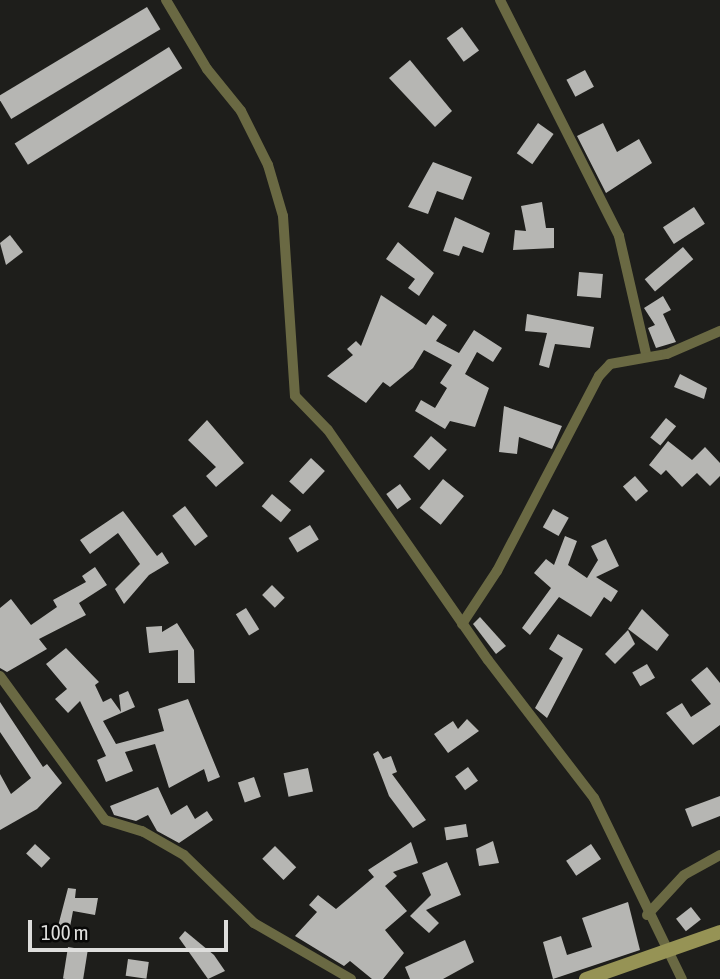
<!DOCTYPE html>
<html>
<head>
<meta charset="utf-8">
<style>
  body { margin:0 }
  #map { position:relative; width:720px; height:979px; overflow:hidden; background:#1e1e1b; font-family:"Asap Condensed",sans-serif }
  div>[style] { position:absolute }
  [style*='--x'] { left:calc(var(--x)*1px); top:calc(var(--y)*1px); width:calc(var(--w)*1px); rotate:calc(var(--a)*1deg) }
  .building>* { inset:0; background:#b6b6b3; transform-origin:0 0 }
  .street>* { height:10px; margin:-5px; padding:0 5px; transform-origin:5px; border-radius:5px; background:#6a6943 }
  .secondary>* { height:14px; margin:-7px; padding:0 7px; transform-origin:7px; border-radius:7px; background:#969355 }
  span { translate:-50% -50%; white-space:nowrap; text-align:center; line-height:1.15; -webkit-text-stroke:7px #080807; paint-order:stroke }
  .scale { position:absolute; left:28px; top:920px; width:200px; height:32px; box-sizing:border-box; border:4px solid #dededc; border-top:0; padding-left:9px; font-size:21px; line-height:24px; white-space:nowrap; color:#dededc; -webkit-text-stroke:5px #080807; paint-order:stroke }
</style>
</head>
<body>
<div id="map">
  <div class="building">
    <i style="left:147px;top:7px;width:26px;height:174px;rotate:59deg"></i>
    <i style="left:462px;top:27px;width:29px;height:19px;rotate:54deg"></i>
    <i style="left:169px;top:47px;width:25px;height:182px;rotate:58deg"></i>
    <i style="clip-path:polygon(410px 60px,452px 111px,435px 127px,389px 78px)"></i>
    <i style="left:585px;top:70px;width:19px;height:21px;rotate:62deg"></i>
    <i style="left:538px;top:123px;width:19px;height:37px;rotate:35deg"></i>
    <i style="clip-path:polygon(603px 123px,617px 152px,639px 139px,652px 163px,606px 193px,577px 136px)"></i>
    <i style="clip-path:polygon(433px 162px,472px 177px,463px 200px,437px 191px,428px 214px,408px 207px)"></i>
    <i style="clip-path:polygon(542px 202px,546px 228px,554px 228px,554px 248px,513px 250px,515px 230px,526px 231px,521px 206px)"></i>
    <i style="left:694px;top:207px;width:20px;height:37px;rotate:57deg"></i>
    <i style="clip-path:polygon(455px 217px,490px 233px,483px 253px,463px 246px,459px 256px,443px 251px)"></i>
    <i style="clip-path:polygon(10px 235px,23px 252px,6px 265px,0 243px)"></i>
    <i style="clip-path:polygon(398px 242px,434px 273px,419px 296px,408px 288px,415px 279px,386px 259px)"></i>
    <i style="left:683px;top:247px;width:16px;height:50px;rotate:50deg"></i>
    <i style="left:579px;top:272px;width:24px;height:24px;rotate:5deg"></i>
    <i style="clip-path:polygon(381px 295px,426px 325px,433px 315px,447px 325px,436px 341px,459px 353px,474px 330px,502px 348px,493px 362px,477px 352px,465px 374px,489px 388px,475px 427px,450px 421px,445px 429px,415px 411px,421px 400px,435px 408px,447px 388px,440px 383px,452px 365px,424px 350px,413px 368px,390px 387px,383px 382px,366px 403px,327px 376px,353px 355px,347px 349px,356px 341px,361px 346px)"></i>
    <i style="clip-path:polygon(663px 296px,671px 310px,663px 314px,676px 342px,656px 348px,648px 328px,655px 325px,644px 308px)"></i>
    <i style="clip-path:polygon(527px 314px,594px 327px,590px 348px,555px 344px,549px 368px,539px 365px,547px 333px,525px 331px)"></i>
    <i style="clip-path:polygon(680px 374px,707px 388px,704px 399px,674px 387px)"></i>
    <i style="clip-path:polygon(504px 406px,562px 426px,552px 449px,519px 437px,517px 454px,499px 452px)"></i>
    <i style="left:666px;top:418px;width:13px;height:25px;rotate:39deg"></i>
    <i style="clip-path:polygon(207px 420px,244px 463px,216px 487px,206px 476px,216px 467px,188px 440px)"></i>
    <i style="left:431px;top:436px;width:21px;height:27px;rotate:41deg"></i>
    <i style="clip-path:polygon(668px 441px,692px 460px,705px 447px,720px 463px,720px 476px,710px 486px,697px 473px,682px 487px,666px 470px,661px 475px,649px 465px)"></i>
    <i style="left:311px;top:458px;width:19px;height:32px;rotate:43deg"></i>
    <i style="left:635px;top:476px;width:20px;height:16px;rotate:49deg"></i>
    <i style="left:443px;top:479px;width:27px;height:37px;rotate:39deg"></i>
    <i style="left:400px;top:484px;width:19px;height:17px;rotate:54deg"></i>
    <i style="left:272px;top:494px;width:25px;height:16px;rotate:40deg"></i>
    <i style="left:185px;top:506px;width:38px;height:16px;rotate:53deg"></i>
    <i style="left:553px;top:509px;width:18px;height:21px;rotate:29deg"></i>
    <i style="clip-path:polygon(123px 511px,157px 556px,162px 552px,169px 563px,149px 575px,124px 604px,115px 589px,140px 564px,118px 533px,90px 554px,80px 540px)"></i>
    <i style="left:310px;top:525px;width:17px;height:25px;rotate:59deg"></i>
    <i style="clip-path:polygon(565px 536px,577px 541px,568px 565px,587px 578px,598px 560px,591px 546px,606px 539px,619px 566px,596px 577px,618px 591px,611px 602px,604px 597px,591px 617px,559px 597px,530px 635px,522px 628px,551px 588px,534px 573px,546px 559px,554px 565px)"></i>
    <i style="clip-path:polygon(95px 567px,107px 585px,79px 603px,86px 615px,39px 639px,47px 649px,7px 672px,0 668px,0 608px,11px 599px,31px 625px,57px 607px,53px 600px,86px 582px,82px 576px)"></i>
    <i style="left:272px;top:585px;width:18px;height:14px;rotate:45deg"></i>
    <i style="left:246px;top:608px;width:25px;height:12px;rotate:58deg"></i>
    <i style="clip-path:polygon(642px 609px,669px 635px,657px 651px,628px 629px)"></i>
    <i style="clip-path:polygon(480px 617px,506px 646px,496px 654px,473px 624px)"></i>
    <i style="clip-path:polygon(177px 623px,194px 650px,195px 683px,178px 683px,178px 650px,149px 653px,146px 627px,162px 626px,162px 632px)"></i>
    <i style="clip-path:polygon(628px 630px,635px 644px,615px 664px,605px 654px)"></i>
    <i style="clip-path:polygon(558px 634px,583px 649px,547px 718px,535px 708px,563px 658px,549px 649px)"></i>
    <i style="clip-path:polygon(66px 648px,99px 682px,95px 685px,103px 702px,111px 698px,121px 712px,119px 695px,128px 691px,135px 707px,103px 721px,116px 744px,164px 731px,158px 709px,188px 699px,220px 777px,208px 782px,204px 769px,169px 788px,155px 744px,125px 752px,133px 771px,106px 782px,97px 760px,106px 756px,80px 701px,68px 713px,55px 699px,67px 689px,46px 664px)"></i>
    <i style="left:647px;top:664px;width:16px;height:17px;rotate:60deg"></i>
    <i style="clip-path:polygon(707px 667px,720px 683px,720px 725px,693px 745px,666px 713px,682px 703px,691px 717px,711px 704px,691px 680px)"></i>
    <i style="clip-path:polygon(0 702px,43px 767px,47px 764px,62px 783px,37px 809px,0 830px,0 774px,11px 794px,31px 778px,0 732px)"></i>
    <i style="clip-path:polygon(467px 719px,479px 731px,448px 753px,434px 734px,453px 721px,458px 729px)"></i>
    <i style="clip-path:polygon(378px 751px,383px 759px,391px 756px,397px 772px,392px 774px,426px 820px,413px 828px,389px 796px,373px 754px)"></i>
    <i style="left:468px;top:767px;width:17px;height:16px;rotate:54deg"></i>
    <i style="left:308px;top:768px;width:24px;height:25px;rotate:78deg"></i>
    <i style="left:254px;top:777px;width:21px;height:17px;rotate:71deg"></i>
    <i style="clip-path:polygon(158px 787px,171px 815px,187px 805px,195px 819px,207px 811px,213px 820px,179px 843px,157px 831px,148px 815px,136px 821px,114px 815px,110px 806px)"></i>
    <i style="clip-path:polygon(720px 796px,720px 816px,692px 827px,685px 809px)"></i>
    <i style="left:466px;top:824px;width:13px;height:22px;rotate:81deg"></i>
    <i style="clip-path:polygon(493px 841px,499px 863px,479px 866px,476px 849px)"></i>
    <i style="clip-path:polygon(411px 842px,418px 863px,393px 872px,397px 876px,385px 886px,407px 911px,385px 930px,404px 953px,383px 979px,372px 979px,350px 961px,344px 966px,295px 936px,317px 912px,309px 905px,318px 895px,336px 909px,374px 877px,368px 870px)"></i>
    <i style="left:35px;top:844px;width:21px;height:13px;rotate:43deg"></i>
    <i style="left:591px;top:844px;width:18px;height:30px;rotate:56deg"></i>
    <i style="left:275px;top:846px;width:30px;height:18px;rotate:45deg"></i>
    <i style="clip-path:polygon(447px 862px,461px 895px,426px 910px,439px 923px,429px 933px,410px 916px,431px 895px,422px 873px)"></i>
    <i style="clip-path:polygon(68px 888px,76px 889px,75px 898px,98px 898px,95px 915px,73px 911px,69px 932px,57px 930px)"></i>
    <i style="clip-path:polygon(628px 902px,640px 950px,553px 979px,543px 942px,561px 936px,567px 955px,592px 947px,582px 918px)"></i>
    <i style="left:691px;top:907px;width:16px;height:19px;rotate:52deg"></i>
    <i style="clip-path:polygon(185px 931px,214px 955px,225px 971px,208px 979px,179px 938px)"></i>
    <i style="clip-path:polygon(465px 940px,474px 962px,443px 979px,410px 979px,405px 967px)"></i>
    <i style="left:68px;top:947px;width:20px;height:32px;rotate:9deg"></i>
    <i style="left:128px;top:959px;width:21px;height:17px;rotate:8deg"></i>
  </div>
  <div class="street">
    <i style="--x:166;--y:0;--w:80;--a:59.3"></i>
    <i style="--x:207;--y:69;--w:54;--a:51"></i>
    <i style="--x:241;--y:111;--w:60;--a:63.4"></i>
    <i style="--x:268;--y:165;--w:53;--a:73.6"></i>
    <i style="--x:283;--y:216;--w:180;--a:86.2"></i>
    <i style="--x:295;--y:396;--w:47;--a:45.9"></i>
    <i style="--x:328;--y:430;--w:280;--a:55.2"></i>
    <i style="--x:488;--y:660;--w:174;--a:52.5"></i>
    <i style="--x:594;--y:798;--w:201;--a:64.1"></i>
    <i style="--x:500;--y:0;--w:264;--a:63.2"></i>
    <i style="--x:619;--y:236;--w:121;--a:77.1"></i>
    <i style="--x:462;--y:624;--w:64;--a:-56.6"></i>
    <i style="--x:497;--y:571;--w:220;--a:-62.4"></i>
    <i style="--x:599;--y:376;--w:16;--a:-47"></i>
    <i style="--x:610;--y:364;--w:58;--a:-10"></i>
    <i style="--x:667;--y:354;--w:58;--a:-23.5"></i>
    <i style="--x:0;--y:676;--w:178;--a:53.9"></i>
    <i style="--x:105;--y:820;--w:39;--a:17"></i>
    <i style="--x:142;--y:831;--w:48;--a:29.7"></i>
    <i style="--x:184;--y:855;--w:98;--a:44.2"></i>
    <i style="--x:254;--y:923;--w:112;--a:30"></i>
    <i style="--x:647;--y:915;--w:54;--a:-47.2"></i>
    <i style="--x:684;--y:875;--w:41;--a:-29.1"></i>
  </div>
  <div class="secondary">
    <i style="--x:586;--y:979;--w:142;--a:-19.3"></i>
  </div>
  <div class="scale">100 m</div>
</div>
</body>
</html>
